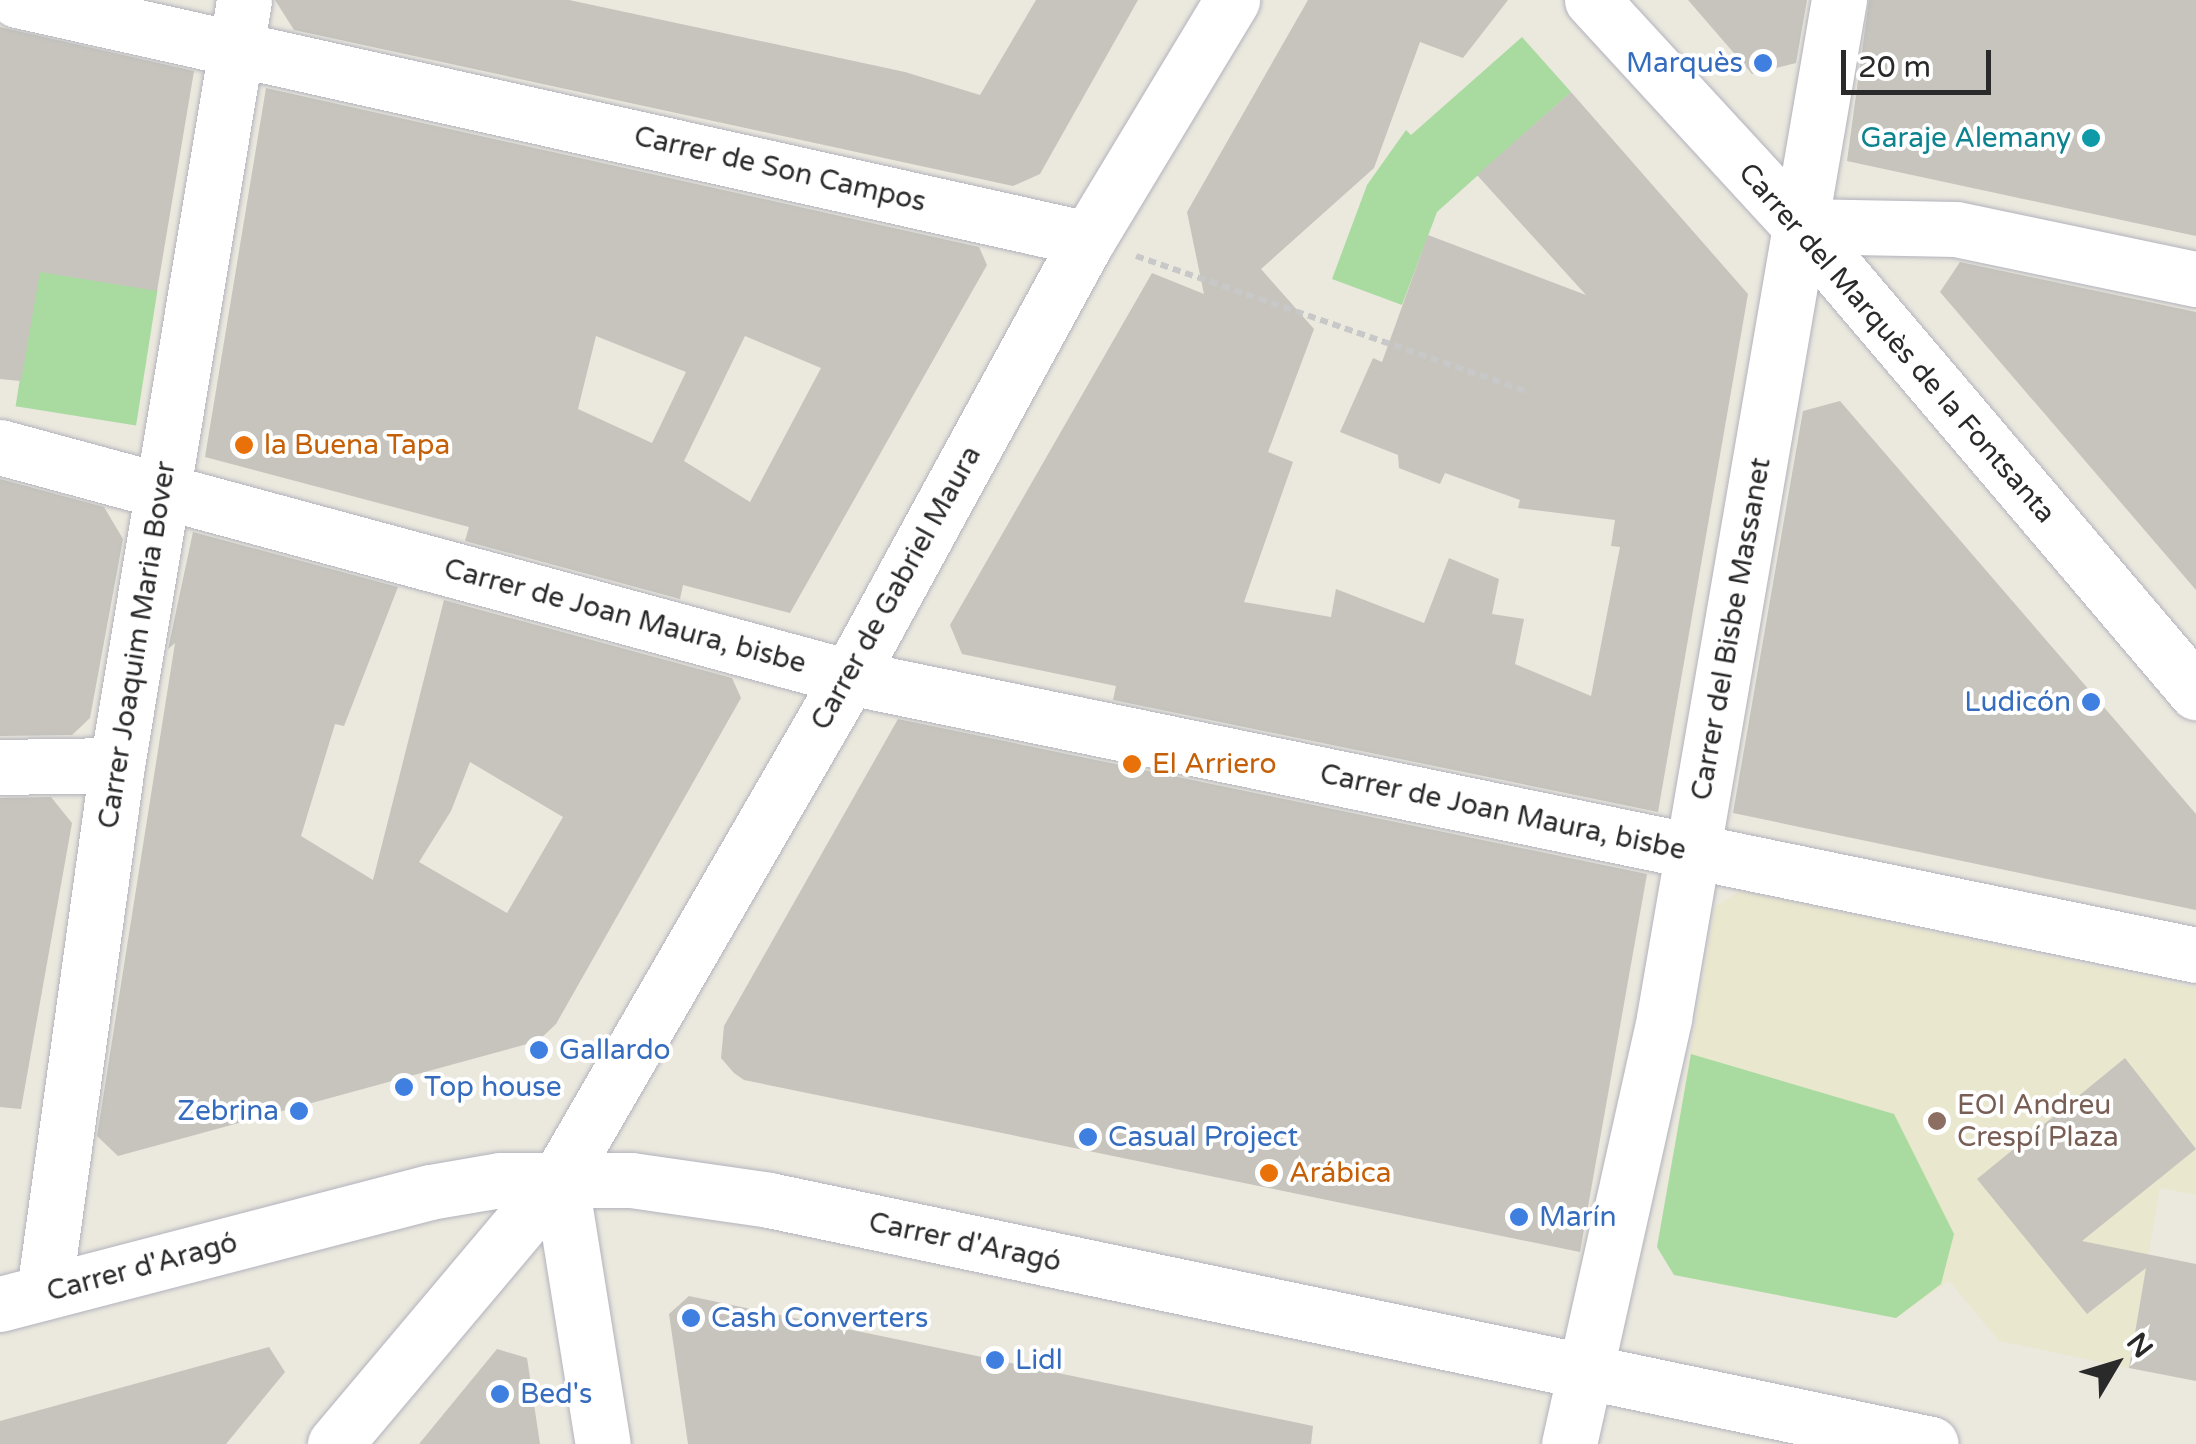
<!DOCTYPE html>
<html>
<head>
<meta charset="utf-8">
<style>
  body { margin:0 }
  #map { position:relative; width:2196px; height:1444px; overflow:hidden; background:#ebe8de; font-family:"Varela Round",sans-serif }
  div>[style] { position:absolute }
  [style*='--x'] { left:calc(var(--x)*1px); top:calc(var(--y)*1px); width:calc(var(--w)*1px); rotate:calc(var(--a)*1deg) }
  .education>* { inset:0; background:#eae7cf }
  .green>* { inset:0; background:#a9dba1; transform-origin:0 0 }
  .building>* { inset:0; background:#c6c4bd }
  .path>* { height:6px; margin-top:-3px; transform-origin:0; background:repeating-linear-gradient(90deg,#c8c8c8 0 8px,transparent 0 13px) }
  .roads { filter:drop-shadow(0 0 2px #b2b2bc) drop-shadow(0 0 2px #b2b2bc) }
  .street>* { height:55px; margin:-27.5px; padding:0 27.5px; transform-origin:27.5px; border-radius:27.5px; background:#fff }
  .secondary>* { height:55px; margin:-27.5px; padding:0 27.5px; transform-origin:27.5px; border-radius:27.5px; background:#fff }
  .dots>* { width:28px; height:28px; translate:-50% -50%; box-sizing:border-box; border:5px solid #fff; border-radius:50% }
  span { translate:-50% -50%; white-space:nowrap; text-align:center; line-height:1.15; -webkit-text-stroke:8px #fff; paint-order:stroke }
  .shop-label { font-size:28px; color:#366cbe }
  .right { translate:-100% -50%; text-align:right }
  .left { translate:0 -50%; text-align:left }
  .culture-label { font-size:28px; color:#0d838f }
  .street-label { font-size:28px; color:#2a2a2a }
  .food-label { font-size:28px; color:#c56008 }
  .education-label { font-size:28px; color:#785e54 }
  .north { position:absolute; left:2066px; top:1314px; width:100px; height:100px; -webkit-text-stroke:8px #fff; paint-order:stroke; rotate:52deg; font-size:28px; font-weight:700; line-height:40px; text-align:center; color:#2a2a2a }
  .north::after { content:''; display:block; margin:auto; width:35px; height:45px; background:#2a2a2a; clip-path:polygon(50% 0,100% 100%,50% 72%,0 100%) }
  .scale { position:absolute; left:1841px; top:50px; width:150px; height:45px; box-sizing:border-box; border:5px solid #2a2a2a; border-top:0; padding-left:12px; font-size:30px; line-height:35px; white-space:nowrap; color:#2a2a2a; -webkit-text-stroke:8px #fff; paint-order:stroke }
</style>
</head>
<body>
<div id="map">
  <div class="education">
    <i style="clip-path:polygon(1740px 891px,2196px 988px,2196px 1195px,2160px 1188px,2129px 1368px,1999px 1341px,1949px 1281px,1896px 1318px,1674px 1275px,1657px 1247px,1715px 907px)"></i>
  </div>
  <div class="green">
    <i style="clip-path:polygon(1522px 37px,1571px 92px,1437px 212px,1402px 305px,1332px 279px,1367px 185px,1406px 130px,1411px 135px)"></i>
    <i style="left:37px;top:271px;width:122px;height:137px;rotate:9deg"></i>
    <i style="clip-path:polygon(1691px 1054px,1894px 1114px,1954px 1234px,1941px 1284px,1896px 1318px,1674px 1275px,1657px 1247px)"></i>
  </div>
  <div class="building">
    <i style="clip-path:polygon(275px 0,569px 0,905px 72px,980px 95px,1036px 0,1138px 0,1040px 174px,1013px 186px,294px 30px)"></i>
    <i style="clip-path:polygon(1308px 0,1508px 0,1463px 58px,1420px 42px,1374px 168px,1261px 269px,1314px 329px,1268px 452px,1293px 462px,1244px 602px,1331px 617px,1336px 589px,1424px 623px,1449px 558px,1499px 579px,1492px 614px,1524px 619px,1515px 664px,1591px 696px,1620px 547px,1611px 546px,1615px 520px,1518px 508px,1520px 500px,1445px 473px,1440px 484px,1399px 468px,1398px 455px,1340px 432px,1373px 358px,1382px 362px,1428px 235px,1586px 295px,1477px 175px,1571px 92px,1748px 294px,1658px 812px,1113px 700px,1116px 686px,962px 654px,950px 625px,1152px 273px,1204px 294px,1187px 212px)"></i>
    <i style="clip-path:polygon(1688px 0,1807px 0,1796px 63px,1752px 74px)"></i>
    <i style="clip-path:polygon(1869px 0,2196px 0,2196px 236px,1847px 161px)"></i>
    <i style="clip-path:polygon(0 27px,194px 71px,157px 291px,40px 272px,21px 381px,0 379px)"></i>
    <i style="clip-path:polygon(evenodd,266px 88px,979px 247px,987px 265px,790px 613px,683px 585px,680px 599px,465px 541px,469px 527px,205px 457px,266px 88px,596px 336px,686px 372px,652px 443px,578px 409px,596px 336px,266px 88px,745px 336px,821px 368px,750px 502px,684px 461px,745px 336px)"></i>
    <i style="clip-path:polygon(1960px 262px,2196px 312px,2196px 590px,1940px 292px)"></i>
    <i style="clip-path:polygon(1840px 401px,2196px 814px,2196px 910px,1733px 813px,1803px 411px)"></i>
    <i style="clip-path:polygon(0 479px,104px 507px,123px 539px,90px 718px,72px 735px,0 736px)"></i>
    <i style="clip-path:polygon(evenodd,193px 532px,398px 587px,344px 726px,335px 724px,301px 836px,373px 880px,444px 600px,732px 678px,741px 698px,556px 1024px,538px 1041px,118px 1156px,97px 1136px,175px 643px,168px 649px,193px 532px,470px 762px,563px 817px,507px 913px,419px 862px,451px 811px,470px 762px)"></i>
    <i style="clip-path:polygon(898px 719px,1647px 874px,1580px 1252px,744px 1080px,734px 1073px,721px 1058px,724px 1026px)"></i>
    <i style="clip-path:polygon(51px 797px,72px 823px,21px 1109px,0 1107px,0 798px)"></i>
    <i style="clip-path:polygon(2125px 1058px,2196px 1149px,2082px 1241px,2196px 1264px,2196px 1381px,2129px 1368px,2146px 1268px,2087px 1314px,1977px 1179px)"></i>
    <i style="clip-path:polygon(689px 1296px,1313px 1426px,1311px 1444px,688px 1444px,669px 1314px)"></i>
    <i style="clip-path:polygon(269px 1347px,285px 1372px,226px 1444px,0 1444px,0 1421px)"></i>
    <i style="clip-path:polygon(497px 1349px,527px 1358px,540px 1444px,419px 1444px)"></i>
  </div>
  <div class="path">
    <i style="--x:1136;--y:256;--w:415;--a:19.1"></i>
  </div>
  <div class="roads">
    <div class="street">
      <i style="--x:17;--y:0;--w:1097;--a:12.58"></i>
      <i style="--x:1800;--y:226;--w:156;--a:1.1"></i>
      <i style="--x:1956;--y:229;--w:245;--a:11.8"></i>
      <i style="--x:0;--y:447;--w:880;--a:15.16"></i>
      <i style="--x:849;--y:677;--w:1375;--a:11.66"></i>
      <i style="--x:0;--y:767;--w:117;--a:-1"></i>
      <i style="--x:44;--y:1292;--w:532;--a:-82.11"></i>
      <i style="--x:117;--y:765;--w:775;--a:-80.57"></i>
      <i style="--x:1569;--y:1444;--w:436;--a:-77.4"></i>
      <i style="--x:1664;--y:1018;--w:1033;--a:-80.25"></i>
    </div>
    <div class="secondary">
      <i style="--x:1592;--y:0;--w:307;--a:47.4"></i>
      <i style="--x:1800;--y:226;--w:612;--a:49.64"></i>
      <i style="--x:560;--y:1177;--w:270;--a:80.9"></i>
      <i style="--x:0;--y:1304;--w:444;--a:-14.6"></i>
      <i style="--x:430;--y:1192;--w:71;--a:-9.7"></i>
      <i style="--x:500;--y:1180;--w:131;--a:0"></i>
      <i style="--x:631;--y:1180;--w:139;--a:8.2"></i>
      <i style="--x:769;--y:1200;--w:1187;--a:11.86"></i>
      <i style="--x:335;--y:1444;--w:349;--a:-49.9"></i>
      <i style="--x:560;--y:1177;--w:578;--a:-59.97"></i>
      <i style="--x:849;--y:677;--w:499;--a:-61.4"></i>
      <i style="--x:1088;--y:239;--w:279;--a:-58.9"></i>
    </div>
  </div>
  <div class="dots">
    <i style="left:1763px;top:63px;background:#3f7fe0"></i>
    <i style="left:2091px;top:138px;background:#0f9aa8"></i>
    <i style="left:244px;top:445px;background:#e8710a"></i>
    <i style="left:2091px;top:702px;background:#3f7fe0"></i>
    <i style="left:1132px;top:764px;background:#e8710a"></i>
    <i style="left:539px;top:1050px;background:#3f7fe0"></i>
    <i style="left:404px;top:1087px;background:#3f7fe0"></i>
    <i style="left:299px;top:1111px;background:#3f7fe0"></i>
    <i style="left:1937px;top:1121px;background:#8d6e63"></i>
    <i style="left:1088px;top:1137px;background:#3f7fe0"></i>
    <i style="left:1269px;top:1173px;background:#e8710a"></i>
    <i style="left:1519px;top:1217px;background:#3f7fe0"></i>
    <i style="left:691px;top:1318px;background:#3f7fe0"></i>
    <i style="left:995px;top:1360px;background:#3f7fe0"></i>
    <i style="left:500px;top:1394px;background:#3f7fe0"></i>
  </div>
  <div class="shop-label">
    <span class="right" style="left:1743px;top:63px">Marquès</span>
    <span class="right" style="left:2071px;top:702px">Ludicón</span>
    <span class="left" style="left:559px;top:1050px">Gallardo</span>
    <span class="left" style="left:424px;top:1087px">Top house</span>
    <span class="right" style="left:279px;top:1111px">Zebrina</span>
    <span class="left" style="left:1108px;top:1137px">Casual Project</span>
    <span class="left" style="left:1539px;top:1217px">Marín</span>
    <span class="left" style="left:711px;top:1318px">Cash Converters</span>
    <span class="left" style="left:1015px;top:1360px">Lidl</span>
    <span class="left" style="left:520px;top:1394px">Bed's</span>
  </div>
  <div class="culture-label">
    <span class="right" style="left:2071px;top:138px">Garaje Alemany</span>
  </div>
  <div class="street-label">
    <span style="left:780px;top:169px;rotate:13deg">Carrer de Son Campos</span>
    <span style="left:1897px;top:343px;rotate:49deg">Carrer del Marquès de la Fontsanta</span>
    <span style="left:896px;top:588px;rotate:-61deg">Carrer de Gabriel Maura</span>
    <span style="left:625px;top:616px;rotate:15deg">Carrer de Joan Maura, bisbe</span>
    <span style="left:1731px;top:629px;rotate:-80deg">Carrer del Bisbe Massanet</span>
    <span style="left:137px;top:645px;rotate:-81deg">Carrer Joaquim Maria Bover</span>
    <span style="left:1503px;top:812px;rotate:12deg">Carrer de Joan Maura, bisbe</span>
    <span style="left:965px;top:1242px;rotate:12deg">Carrer d'Aragó</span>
    <span style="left:142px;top:1267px;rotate:-15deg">Carrer d'Aragó</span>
  </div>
  <div class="food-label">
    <span class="left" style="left:264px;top:445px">la Buena Tapa</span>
    <span class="left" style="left:1152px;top:764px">El Arriero</span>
    <span class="left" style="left:1289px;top:1173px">Arábica</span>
  </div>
  <div class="education-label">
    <span class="left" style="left:1957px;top:1121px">EOI Andreu<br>Crespí Plaza</span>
  </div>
  <div class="north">N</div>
  <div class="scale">20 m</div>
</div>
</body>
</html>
